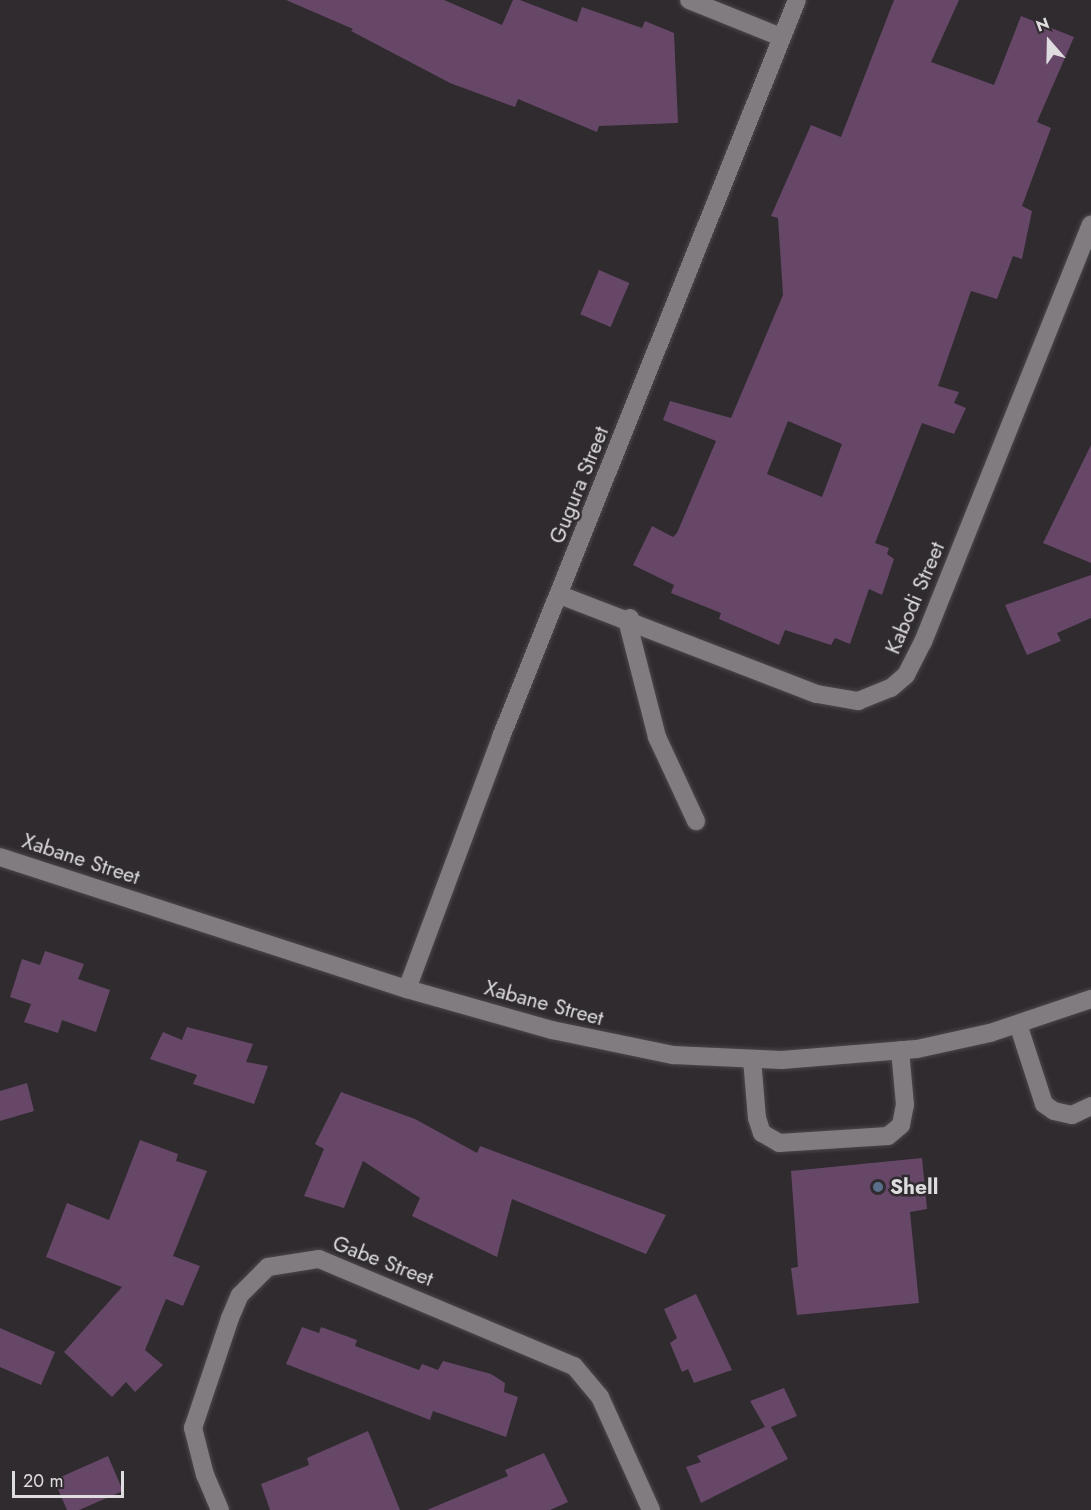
<!DOCTYPE html>
<html>
<head>
<meta charset="utf-8">
<style>
  body { margin:0 }
  #map { position:relative; width:1091px; height:1510px; overflow:hidden; background:#2f2b2f; font-family:Jost,sans-serif }
  div>[style] { position:absolute }
  [style*='--x'] { left:calc(var(--x)*1px); top:calc(var(--y)*1px); width:calc(var(--w)*1px); rotate:calc(var(--a)*1deg) }
  .building>* { inset:0; background:#674767; transform-origin:0 0 }
  .roads { filter:drop-shadow(0 0 2px #4b474b) drop-shadow(0 0 2px #4b474b) }
  .minor>* { height:18px; margin:-9px; padding:0 9px; transform-origin:9px; border-radius:9px; background:#807c80 }
  .dots>* { width:16px; height:16px; translate:-50% -50%; box-sizing:border-box; border:3px solid #2f2b2f; border-radius:50% }
  span { translate:-50% -50%; white-space:nowrap; text-align:center; line-height:1.15; -webkit-text-stroke:5px #2f2b2f; paint-order:stroke }
  .street-label { font-size:21px; color:#dfdcdf }
  .poi-label { font-size:21px; color:#dfdcdf; font-weight:700 }
  .left { translate:0 -50%; text-align:left }
  .north { position:absolute; left:1019px; top:12px; width:60px; height:60px; -webkit-text-stroke:4px #2f2b2f; paint-order:stroke; rotate:340deg; font-size:16px; font-weight:700; line-height:24px; text-align:center; color:#dfdcdf }
  .north::after { content:''; display:block; margin:auto; width:21px; height:27px; background:#dfdcdf; clip-path:polygon(50% 0,100% 100%,50% 72%,0 100%) }
  .scale { position:absolute; left:12px; top:1471px; width:112px; height:27px; box-sizing:border-box; border:3px solid #dfdcdf; border-top:0; padding-left:8px; font-size:18px; line-height:21px; white-space:nowrap; color:#dfdcdf; -webkit-text-stroke:4px #2f2b2f; paint-order:stroke }
</style>
</head>
<body>
<div id="map">
  <div class="building">
    <i style="clip-path:polygon(286px 0,444px 0,502px 25px,513px 0,520px 0,577px 22px,582px 7px,642px 28px,645px 21px,674px 33px,678px 123px,599px 126px,597px 132px,518px 99px,515px 107px,450px 83px,351px 31px,353px 29px)"></i>
    <i style="clip-path:polygon(evenodd,894px 0,959px 0,931px 62px,994px 85px,1021px 16px,1074px 37px,1037px 122px,1051px 128px,1022px 206px,1032px 211px,1022px 259px,1013px 256px,997px 299px,971px 291px,938px 386px,959px 392px,954px 403px,966px 408px,954px 434px,922px 423px,875px 543px,889px 548px,887px 554px,894px 559px,882px 595px,869px 589px,850px 644px,835px 638px,831px 645px,785px 630px,779px 645px,719px 619px,721px 613px,671px 593px,674px 585px,633px 565px,652px 526px,673px 537px,677px 533px,716px 441px,663px 420px,670px 401px,731px 418px,783px 295px,778px 218px,771px 216px,811px 125px,841px 137px,894px 0,788px 421px,842px 444px,822px 497px,767px 474px,788px 421px)"></i>
    <i style="left:599px;top:270px;width:33px;height:48px;rotate:23deg"></i>
    <i style="clip-path:polygon(1091px 445px,1091px 563px,1043px 543px)"></i>
    <i style="clip-path:polygon(1091px 575px,1091px 618px,1057px 633px,1061px 641px,1027px 655px,1005px 605px)"></i>
    <i style="clip-path:polygon(45px 951px,84px 964px,78px 979px,110px 990px,96px 1032px,62px 1020px,58px 1033px,24px 1022px,31px 1004px,10px 997px,22px 959px,40px 965px)"></i>
    <i style="clip-path:polygon(187px 1027px,253px 1044px,246px 1062px,268px 1066px,254px 1104px,193px 1084px,197px 1075px,150px 1059px,163px 1032px,182px 1040px)"></i>
    <i style="clip-path:polygon(27px 1083px,34px 1111px,0 1121px,0 1091px)"></i>
    <i style="clip-path:polygon(341px 1092px,415px 1119px,477px 1153px,480px 1146px,666px 1215px,646px 1254px,512px 1199px,497px 1257px,412px 1216px,420px 1198px,363px 1161px,344px 1208px,304px 1196px,324px 1149px,315px 1144px)"></i>
    <i style="clip-path:polygon(140px 1140px,178px 1154px,176px 1161px,207px 1171px,173px 1256px,200px 1266px,183px 1306px,166px 1299px,145px 1350px,163px 1365px,135px 1392px,126px 1382px,112px 1397px,64px 1352px,122px 1287px,46px 1257px,67px 1203px,109px 1220px)"></i>
    <i style="clip-path:polygon(922px 1158px,927px 1209px,910px 1212px,919px 1303px,797px 1315px,791px 1268px,798px 1267px,791px 1171px)"></i>
    <i style="clip-path:polygon(696px 1294px,732px 1370px,694px 1383px,688px 1369px,682px 1372px,670px 1343px,677px 1338px,664px 1309px)"></i>
    <i style="clip-path:polygon(302px 1327px,319px 1333px,321px 1327px,357px 1340px,355px 1346px,419px 1370px,422px 1364px,438px 1370px,443px 1361px,491px 1374px,505px 1383px,504px 1392px,518px 1397px,506px 1437px,433px 1411px,430px 1420px,286px 1364px)"></i>
    <i style="clip-path:polygon(0 1328px,55px 1352px,41px 1385px,0 1367px)"></i>
    <i style="clip-path:polygon(784px 1388px,797px 1416px,771px 1427px,788px 1459px,701px 1503px,686px 1467px,701px 1462px,697px 1456px,765px 1427px,750px 1401px)"></i>
    <i style="clip-path:polygon(368px 1431px,400px 1510px,270px 1510px,261px 1484px,309px 1465px,307px 1458px)"></i>
    <i style="clip-path:polygon(544px 1453px,568px 1502px,550px 1510px,427px 1510px,508px 1476px,505px 1470px)"></i>
    <i style="clip-path:polygon(108px 1456px,123px 1491px,79px 1510px,67px 1510px,54px 1480px)"></i>
  </div>
  <div class="roads">
    <div class="minor">
      <i style="--x:689;--y:0;--w:99;--a:21.9"></i>
      <i style="--x:560;--y:595;--w:275;--a:21.1"></i>
      <i style="--x:817;--y:694;--w:42;--a:9.7"></i>
      <i style="--x:858;--y:701;--w:35;--a:-22"></i>
      <i style="--x:891;--y:688;--w:20;--a:-41"></i>
      <i style="--x:906;--y:675;--w:37;--a:-63"></i>
      <i style="--x:923;--y:642;--w:450;--a:-68.1"></i>
      <i style="--x:630;--y:618;--w:4;--a:146"></i>
      <i style="--x:627;--y:620;--w:121;--a:75.6"></i>
      <i style="--x:657;--y:737;--w:93;--a:65.1"></i>
      <i style="--x:0;--y:857;--w:428;--a:18"></i>
      <i style="--x:407;--y:989;--w:151;--a:15.8"></i>
      <i style="--x:552;--y:1030;--w:124;--a:11.7"></i>
      <i style="--x:673;--y:1055;--w:109;--a:2.6"></i>
      <i style="--x:782;--y:1060;--w:135;--a:-4.7"></i>
      <i style="--x:917;--y:1049;--w:75;--a:-12.4"></i>
      <i style="--x:990;--y:1033;--w:107;--a:-18.6"></i>
      <i style="--x:407;--y:989;--w:269;--a:-69.5"></i>
      <i style="--x:501;--y:737;--w:794;--a:-68.12"></i>
      <i style="--x:1018;--y:1024;--w:84;--a:72"></i>
      <i style="--x:1044;--y:1104;--w:12;--a:35"></i>
      <i style="--x:1054;--y:1111;--w:18;--a:13"></i>
      <i style="--x:1072;--y:1115;--w:21;--a:-25"></i>
      <i style="--x:752;--y:1059;--w:59;--a:85.2"></i>
      <i style="--x:757;--y:1118;--w:16;--a:72"></i>
      <i style="--x:762;--y:1133;--w:20;--a:30"></i>
      <i style="--x:779;--y:1143;--w:109;--a:-3.7"></i>
      <i style="--x:888;--y:1136;--w:17;--a:-40"></i>
      <i style="--x:901;--y:1125;--w:20;--a:-79"></i>
      <i style="--x:905;--y:1105;--w:55;--a:-95.2"></i>
      <i style="--x:220;--y:1510;--w:38;--a:-113"></i>
      <i style="--x:205;--y:1475;--w:49;--a:-104.3"></i>
      <i style="--x:193;--y:1428;--w:116;--a:-71.4"></i>
      <i style="--x:230;--y:1318;--w:25;--a:-67"></i>
      <i style="--x:240;--y:1295;--w:40;--a:-45"></i>
      <i style="--x:268;--y:1267;--w:52;--a:-8.9"></i>
      <i style="--x:319;--y:1259;--w:277;--a:22.8"></i>
      <i style="--x:574;--y:1366;--w:40;--a:50"></i>
      <i style="--x:600;--y:1397;--w:124;--a:65.7"></i>
    </div>
  </div>
  <div class="dots">
    <i style="left:878px;top:1187px;background:#5c6f8a"></i>
  </div>
  <div class="street-label">
    <span style="left:579px;top:485px;rotate:-68deg">Gugura Street</span>
    <span style="left:915px;top:598px;rotate:-67deg">Kabodi Street</span>
    <span style="left:81px;top:859px;rotate:18deg">Xabane Street</span>
    <span style="left:544px;top:1003px;rotate:15deg">Xabane Street</span>
    <span style="left:383px;top:1261px;rotate:21deg">Gabe Street</span>
  </div>
  <div class="poi-label">
    <span class="left" style="left:890px;top:1187px">Shell</span>
  </div>
  <div class="north">N</div>
  <div class="scale">20 m</div>
</div>
</body>
</html>
